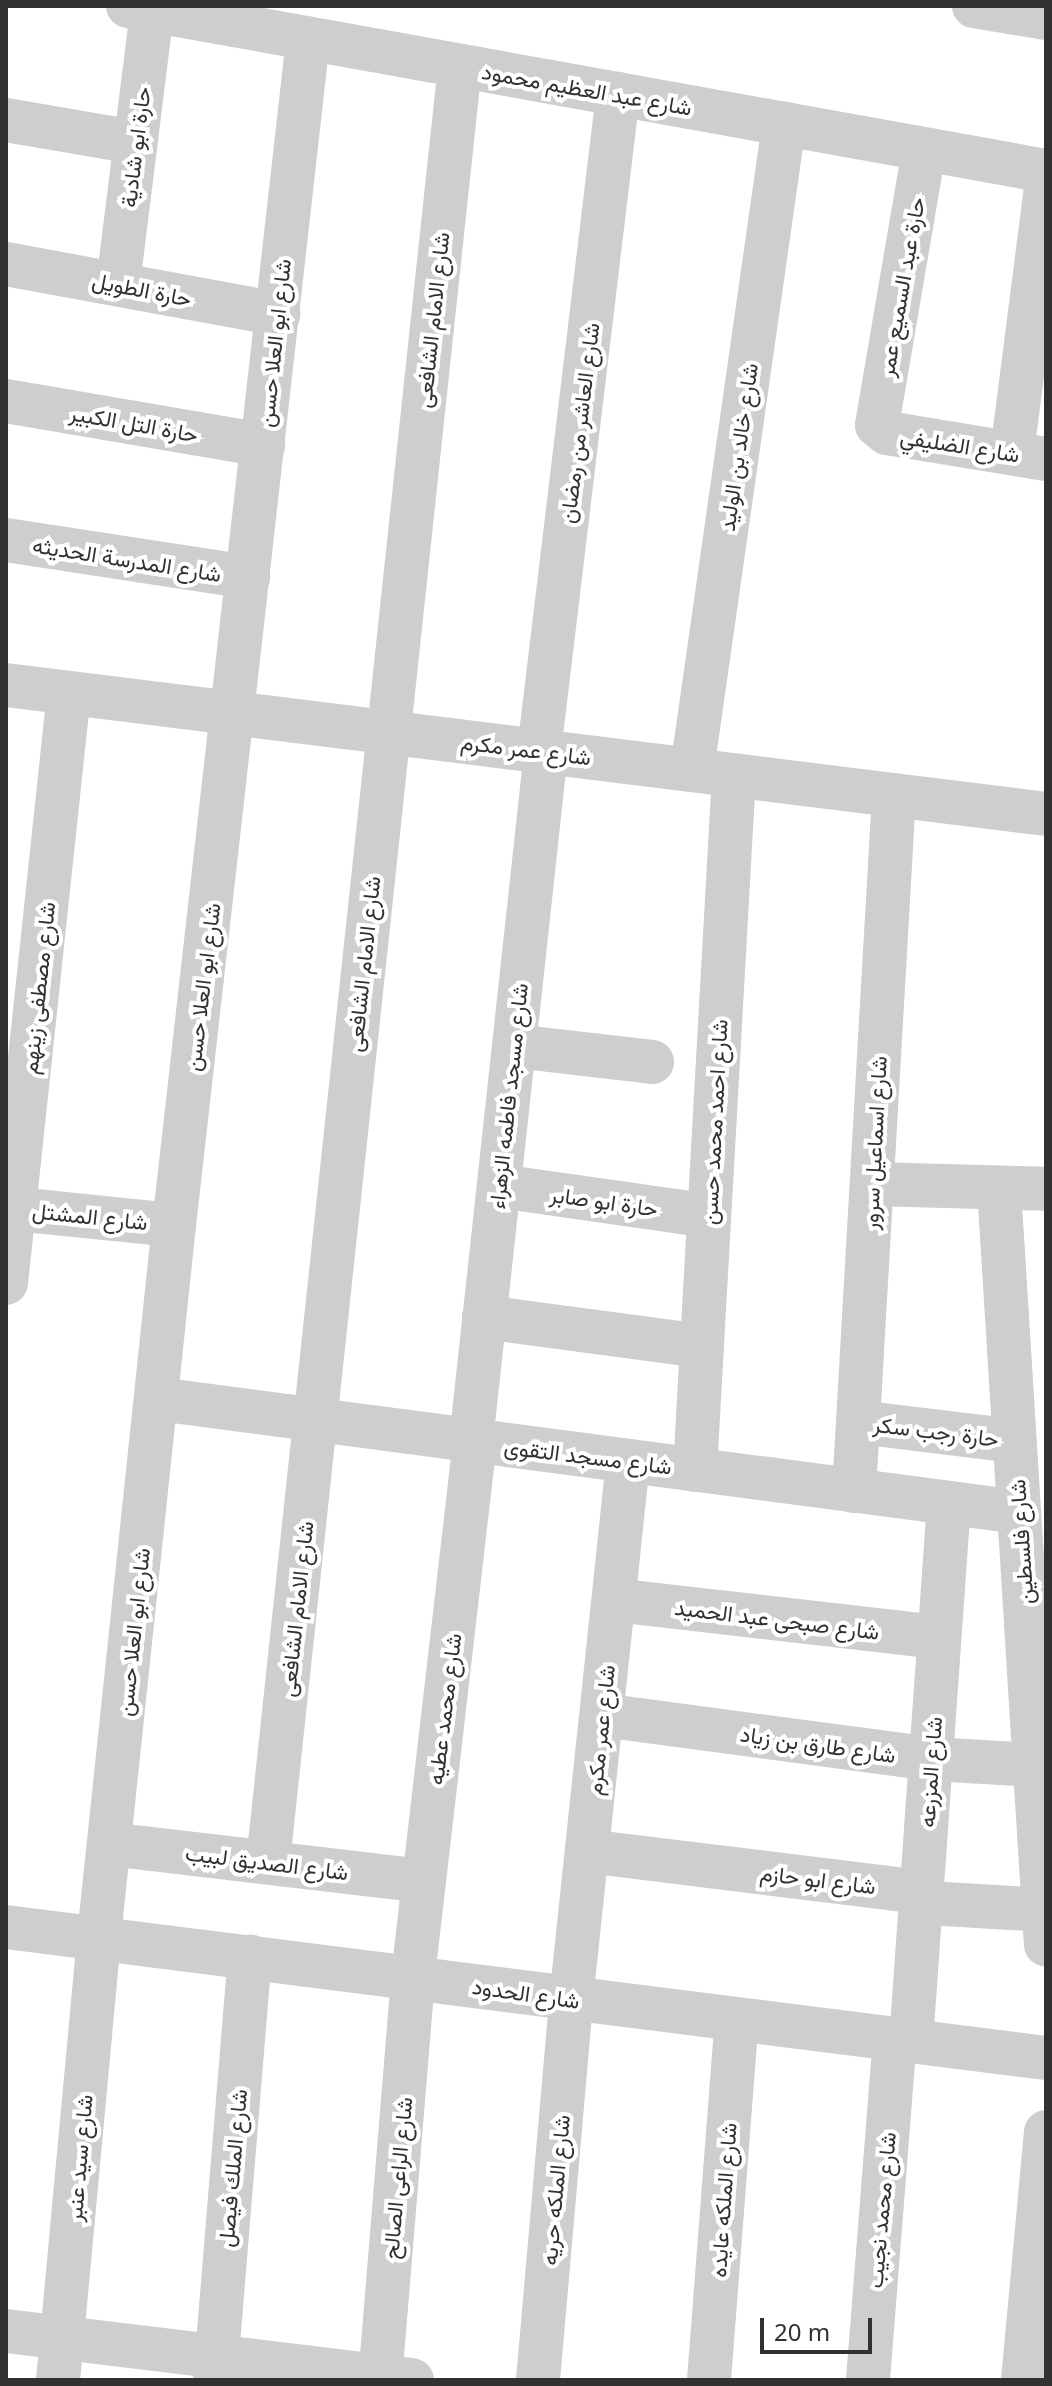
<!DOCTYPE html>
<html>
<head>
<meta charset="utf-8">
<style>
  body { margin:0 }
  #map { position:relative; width:1052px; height:2386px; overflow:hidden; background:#fff; font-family:"Noto Sans",Vazirmatn,sans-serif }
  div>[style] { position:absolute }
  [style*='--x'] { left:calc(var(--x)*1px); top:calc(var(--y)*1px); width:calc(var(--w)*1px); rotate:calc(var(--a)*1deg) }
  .minor>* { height:44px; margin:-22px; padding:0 22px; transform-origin:22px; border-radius:22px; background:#cecece }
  span { translate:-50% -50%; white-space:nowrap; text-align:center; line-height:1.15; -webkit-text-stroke:8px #fff; paint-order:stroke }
  .street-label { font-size:22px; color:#313131 }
  .frame { position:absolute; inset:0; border:8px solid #313131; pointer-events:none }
  .scale { position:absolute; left:760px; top:2318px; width:112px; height:36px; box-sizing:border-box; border:4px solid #313131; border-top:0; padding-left:10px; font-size:24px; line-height:28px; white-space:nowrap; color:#313131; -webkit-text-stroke:6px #fff; paint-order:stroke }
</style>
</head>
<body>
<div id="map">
  <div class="minor">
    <i style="--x:128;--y:6;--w:933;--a:10.19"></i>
    <i style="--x:974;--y:6;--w:73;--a:9.5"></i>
    <i style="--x:6;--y:120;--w:131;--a:9.7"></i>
    <i style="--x:924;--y:150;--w:279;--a:99.7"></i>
    <i style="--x:877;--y:425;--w:13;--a:39"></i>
    <i style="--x:887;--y:433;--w:161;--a:9.3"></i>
    <i style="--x:6;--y:264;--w:277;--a:10.4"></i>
    <i style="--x:118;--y:284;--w:276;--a:-82.9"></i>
    <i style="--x:6;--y:401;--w:261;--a:9.7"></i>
    <i style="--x:1012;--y:453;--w:266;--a:-82.7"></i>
    <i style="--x:6;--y:540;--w:245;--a:8.7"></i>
    <i style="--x:6;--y:685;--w:1048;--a:7.07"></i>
    <i style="--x:539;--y:751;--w:662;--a:-83.14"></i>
    <i style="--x:692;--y:770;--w:653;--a:-81.89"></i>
    <i style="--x:514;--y:1046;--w:139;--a:6.6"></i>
    <i style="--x:872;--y:1184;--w:174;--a:1.6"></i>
    <i style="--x:499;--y:1186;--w:212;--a:8.1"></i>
    <i style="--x:999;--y:1188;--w:758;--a:86.45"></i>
    <i style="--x:6;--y:1208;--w:169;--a:5.8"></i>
    <i style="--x:6;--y:1283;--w:593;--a:-83.91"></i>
    <i style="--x:484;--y:1317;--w:220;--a:7.6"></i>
    <i style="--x:158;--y:1399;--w:868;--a:7.48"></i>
    <i style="--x:858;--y:1422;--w:157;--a:6.9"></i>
    <i style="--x:471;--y:1441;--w:693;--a:-83.79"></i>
    <i style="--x:695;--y:1470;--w:696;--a:-86.79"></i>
    <i style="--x:854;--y:1491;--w:697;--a:-86.71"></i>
    <i style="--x:614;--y:1600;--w:327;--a:6.5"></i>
    <i style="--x:602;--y:1715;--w:332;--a:7.6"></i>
    <i style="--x:931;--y:1759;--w:104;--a:3.3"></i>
    <i style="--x:109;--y:1844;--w:317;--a:6.7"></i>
    <i style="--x:587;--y:1851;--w:329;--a:7"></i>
    <i style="--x:914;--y:1891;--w:18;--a:43"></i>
    <i style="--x:927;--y:1903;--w:117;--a:3.4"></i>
    <i style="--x:268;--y:1862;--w:1806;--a:-83.9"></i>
    <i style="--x:6;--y:1927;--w:1048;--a:7.18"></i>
    <i style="--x:911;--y:2042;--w:540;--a:-85.97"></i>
    <i style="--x:6;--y:2331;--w:409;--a:6.9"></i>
    <i style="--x:58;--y:2380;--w:446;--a:-84.7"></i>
    <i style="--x:99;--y:1936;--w:715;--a:-83.98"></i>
    <i style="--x:174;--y:1225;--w:1194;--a:-83.55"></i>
    <i style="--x:215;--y:2380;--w:425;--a:-85.3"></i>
    <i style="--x:380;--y:2380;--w:405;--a:-85.3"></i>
    <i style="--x:413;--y:1976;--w:539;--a:-83.39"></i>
    <i style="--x:538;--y:2380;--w:381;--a:-85"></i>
    <i style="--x:571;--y:2000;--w:542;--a:-83.96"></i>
    <i style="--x:709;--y:2380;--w:361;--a:-85.6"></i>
    <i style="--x:868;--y:2380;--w:342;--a:-85.5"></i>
    <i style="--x:1023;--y:2380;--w:249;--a:-84.7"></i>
  </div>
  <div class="street-label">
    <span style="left:587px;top:89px;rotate:10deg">شارع عبد العظيم محمود</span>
    <span style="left:135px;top:147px;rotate:-83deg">حارة ابو شادية</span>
    <span style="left:901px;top:287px;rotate:-80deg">حارة عبد السميع عمر</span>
    <span style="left:142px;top:289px;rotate:11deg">حارة الطويل</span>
    <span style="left:432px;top:320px;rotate:-84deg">شارع الامام الشافعى</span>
    <span style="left:274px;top:343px;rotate:-84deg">شارع ابو العلا حسن</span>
    <span style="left:134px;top:423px;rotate:10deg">حارة التل الكبير</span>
    <span style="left:579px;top:423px;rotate:-83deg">شارع العاشر من رمضان</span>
    <span style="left:960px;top:445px;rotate:9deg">شارع الضليفي</span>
    <span style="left:738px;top:447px;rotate:-82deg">شارع خالد بن الوليد</span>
    <span style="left:127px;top:559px;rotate:9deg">شارع المدرسة الحديثه</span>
    <span style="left:526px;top:749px;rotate:7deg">شارع عمر مكرم</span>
    <span style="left:363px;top:964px;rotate:-84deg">شارع الامام الشافعى</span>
    <span style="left:202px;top:987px;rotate:-83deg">شارع ابو العلا حسن</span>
    <span style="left:38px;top:988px;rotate:-84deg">شارع مصطفى زينهم</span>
    <span style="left:508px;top:1096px;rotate:-84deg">شارع مسجد فاطمه الزهراء</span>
    <span style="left:714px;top:1122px;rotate:-87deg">شارع احمد محمد حسن</span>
    <span style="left:874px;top:1143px;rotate:-87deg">شارع اسماعيل سرور</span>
    <span style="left:604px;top:1201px;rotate:8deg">حارة ابو صابر</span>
    <span style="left:90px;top:1216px;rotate:6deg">شارع المشتل</span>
    <span style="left:936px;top:1431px;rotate:7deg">حارة رجب سكر</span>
    <span style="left:588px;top:1456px;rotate:7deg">شارع مسجد التقوى</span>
    <span style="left:1021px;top:1542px;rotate:-94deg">شارع فلسطين</span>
    <span style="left:296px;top:1609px;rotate:-84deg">شارع الامام الشافعى</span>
    <span style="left:777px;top:1619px;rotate:7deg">شارع صبحى عبد الحميد</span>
    <span style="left:133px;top:1632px;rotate:-84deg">شارع ابو العلا حسن</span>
    <span style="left:444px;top:1709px;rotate:-83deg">شارع محمد عطيه</span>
    <span style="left:600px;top:1730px;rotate:-84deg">شارع عمر مكرم</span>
    <span style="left:818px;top:1744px;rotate:8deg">شارع طارق بن زياد</span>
    <span style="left:930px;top:1772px;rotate:-86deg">شارع المزرعه</span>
    <span style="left:267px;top:1862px;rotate:7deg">شارع الصديق لبيب</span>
    <span style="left:818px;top:1879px;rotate:7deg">شارع ابو حازم</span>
    <span style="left:526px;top:1993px;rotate:8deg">شارع الحدود</span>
    <span style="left:79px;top:2158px;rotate:-85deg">شارع سيد عنبر</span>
    <span style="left:232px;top:2168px;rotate:-85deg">شارع الملك فيصل</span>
    <span style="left:397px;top:2178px;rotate:-85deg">شارع الراعى الصالح</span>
    <span style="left:555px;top:2190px;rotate:-85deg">شارع الملكه حريه</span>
    <span style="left:723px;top:2200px;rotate:-86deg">شارع الملكه عايده</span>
    <span style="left:881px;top:2210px;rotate:-85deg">شارع محمد نجيب</span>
  </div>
  <div class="frame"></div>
  <div class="scale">20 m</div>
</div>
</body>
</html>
